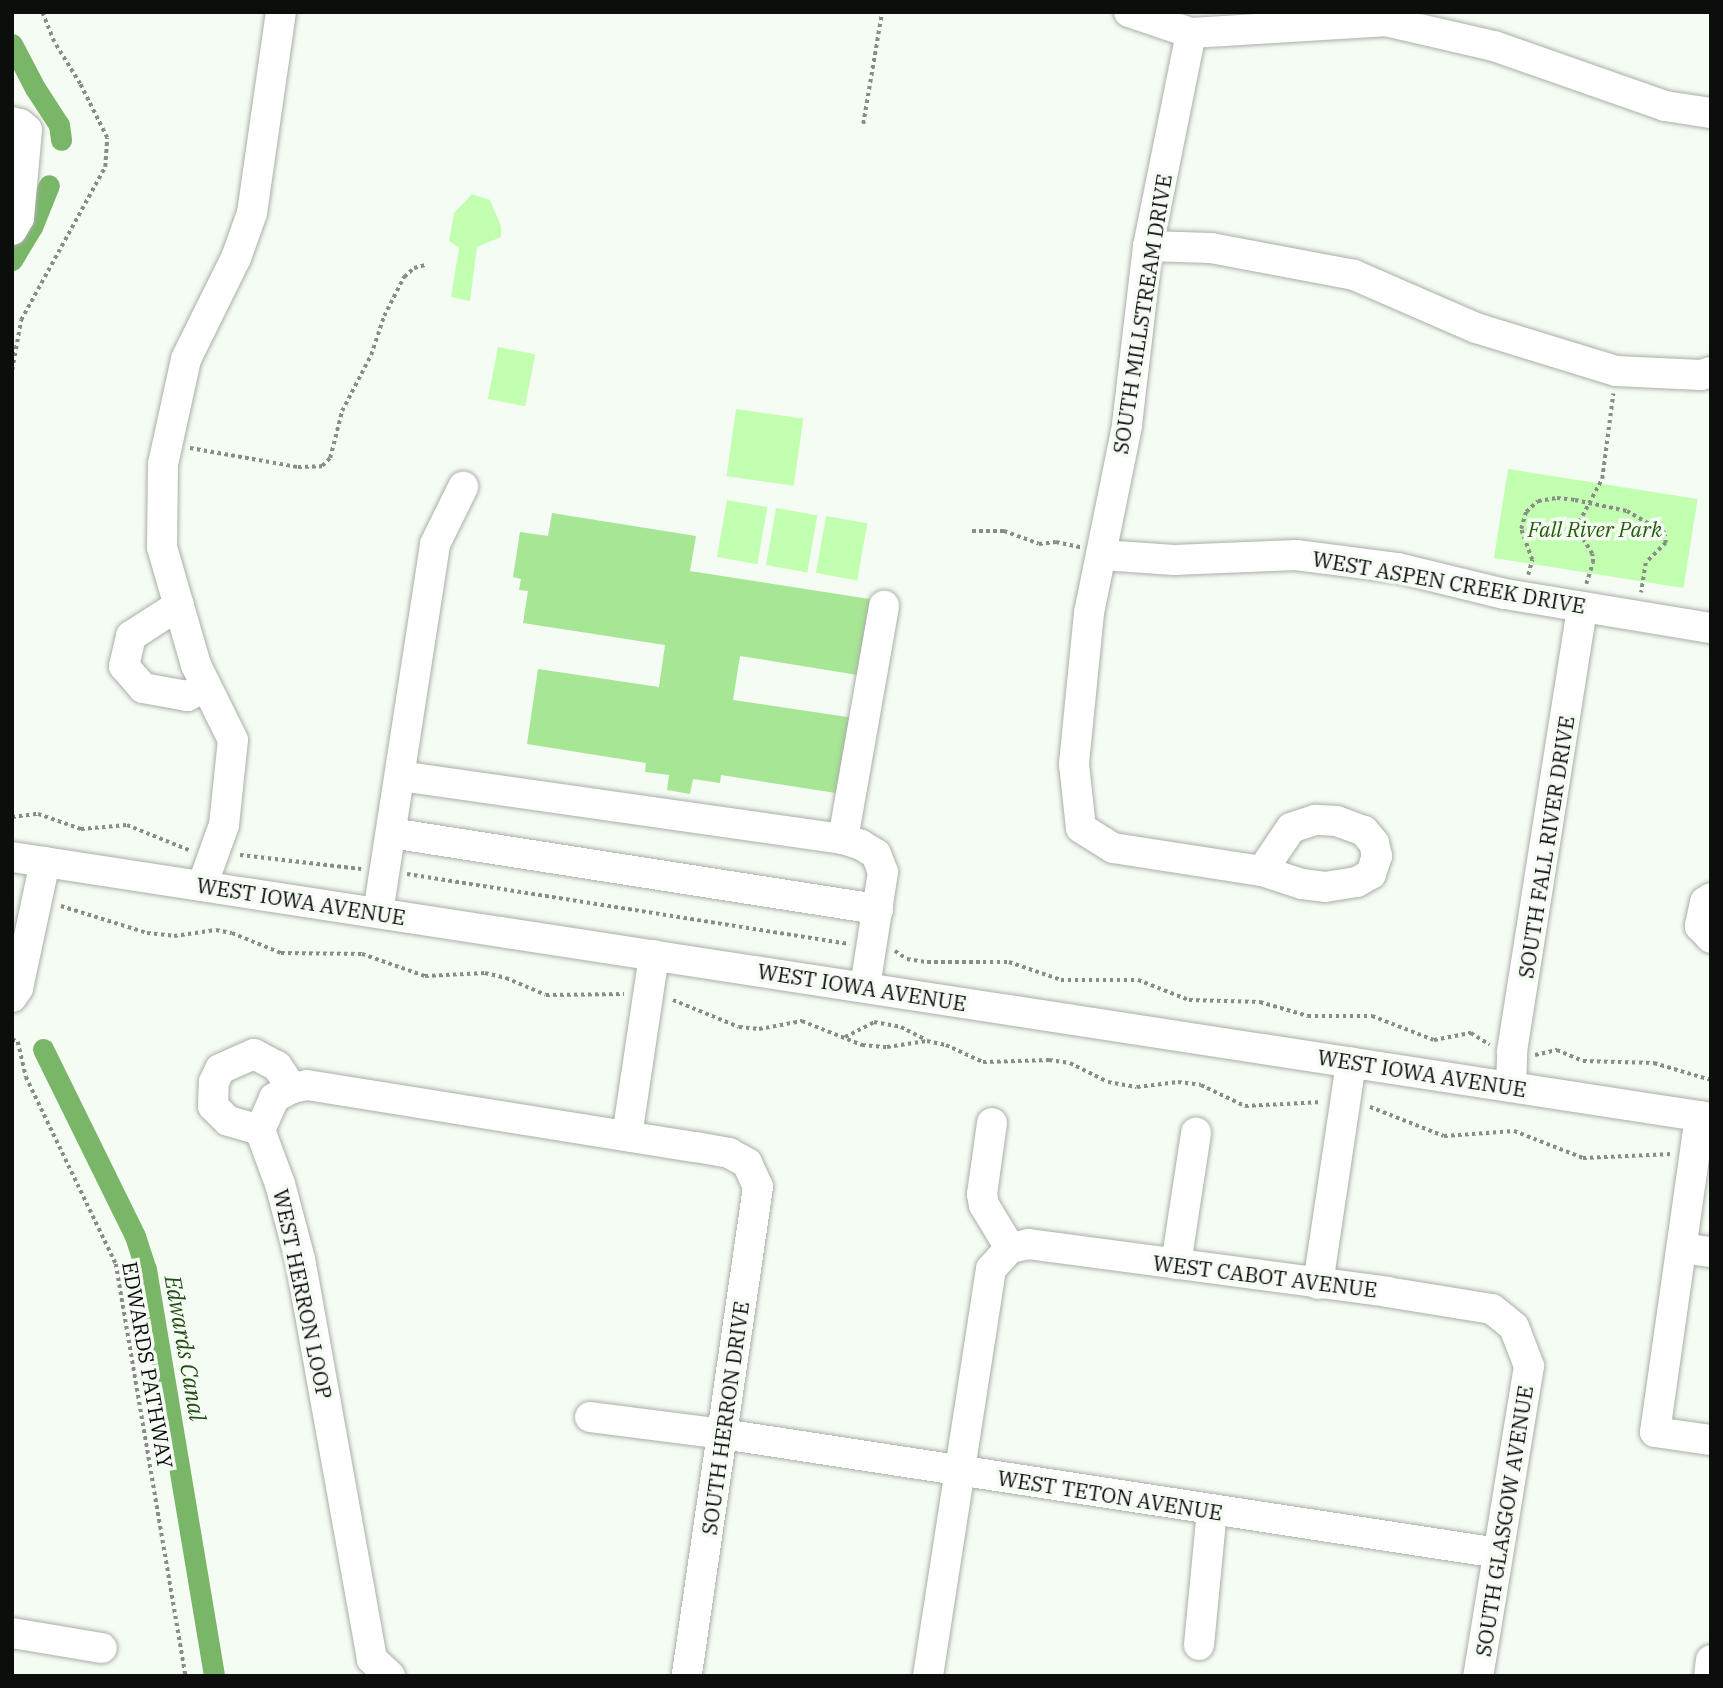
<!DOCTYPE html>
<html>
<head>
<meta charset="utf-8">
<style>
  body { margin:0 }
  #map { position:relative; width:1723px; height:1688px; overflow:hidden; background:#f5fcf3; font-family:"IBM Plex Serif",serif }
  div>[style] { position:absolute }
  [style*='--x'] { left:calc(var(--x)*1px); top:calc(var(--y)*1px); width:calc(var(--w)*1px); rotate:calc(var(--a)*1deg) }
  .green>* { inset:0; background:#c3ffb1; transform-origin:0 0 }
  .canal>* { height:21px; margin:-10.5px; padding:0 10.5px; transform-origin:10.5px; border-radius:10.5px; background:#7ab667 }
  .building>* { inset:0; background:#a7e695 }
  .path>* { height:3.5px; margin-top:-1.75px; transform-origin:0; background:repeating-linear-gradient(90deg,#898d88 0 3.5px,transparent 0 7px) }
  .roads { filter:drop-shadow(0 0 2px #a8afa7) drop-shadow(0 0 2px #a8afa7) }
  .minor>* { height:30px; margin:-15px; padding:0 15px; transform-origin:15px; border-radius:15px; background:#fff }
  span { translate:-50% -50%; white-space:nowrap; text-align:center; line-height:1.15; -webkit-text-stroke:7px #f5fcf3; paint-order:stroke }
  .street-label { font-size:21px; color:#0c0e0c }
  .park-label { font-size:21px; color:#245d0b; font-style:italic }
  .water-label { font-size:23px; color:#244c16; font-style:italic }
  .frame { position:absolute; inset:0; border:14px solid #0c0e0c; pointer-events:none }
</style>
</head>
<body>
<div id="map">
  <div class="green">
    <i style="clip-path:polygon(472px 194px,490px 200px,501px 226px,501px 237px,477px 247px,470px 301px,451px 297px,459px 248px,449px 241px,454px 213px)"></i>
    <i style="left:498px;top:347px;width:38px;height:53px;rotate:11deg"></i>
    <i style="left:736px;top:409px;width:68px;height:68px;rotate:8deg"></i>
    <i style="left:1508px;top:469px;width:192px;height:90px;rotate:9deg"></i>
    <i style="left:727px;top:500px;width:41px;height:58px;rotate:10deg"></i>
    <i style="left:776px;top:508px;width:42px;height:58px;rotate:10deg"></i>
    <i style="left:826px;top:516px;width:42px;height:58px;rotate:10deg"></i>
  </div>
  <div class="canal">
    <i style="--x:12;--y:44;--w:50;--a:62.4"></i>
    <i style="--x:35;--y:88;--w:44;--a:57"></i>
    <i style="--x:59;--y:125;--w:15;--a:82"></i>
    <i style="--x:12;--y:260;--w:39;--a:-59"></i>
    <i style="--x:32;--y:227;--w:45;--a:-68"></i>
    <i style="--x:43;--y:1049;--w:208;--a:63.8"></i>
    <i style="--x:135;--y:1236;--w:35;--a:72"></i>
    <i style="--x:146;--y:1269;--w:413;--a:80.5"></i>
  </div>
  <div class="building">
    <i style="clip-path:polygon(552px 513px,696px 536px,690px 571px,876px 600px,864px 676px,740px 656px,733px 700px,854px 718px,842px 794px,721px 775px,720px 783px,693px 779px,690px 794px,667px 790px,669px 775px,645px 772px,646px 763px,527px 744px,538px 669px,659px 687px,665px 645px,523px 623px,528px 591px,519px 590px,521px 579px,513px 577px,520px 532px,548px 536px)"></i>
  </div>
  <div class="path">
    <i style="--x:863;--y:124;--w:114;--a:-80.4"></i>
    <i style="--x:12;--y:370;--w:51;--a:-79.8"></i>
    <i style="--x:21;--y:320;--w:175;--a:-61.2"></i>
    <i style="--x:105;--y:167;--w:29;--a:-86"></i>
    <i style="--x:107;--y:138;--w:60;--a:-116.6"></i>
    <i style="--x:80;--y:84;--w:49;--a:-121.8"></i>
    <i style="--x:54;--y:42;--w:32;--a:-112"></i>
    <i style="--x:190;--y:448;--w:110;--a:10"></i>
    <i style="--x:298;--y:467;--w:24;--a:-2"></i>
    <i style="--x:322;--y:466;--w:11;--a:-45"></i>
    <i style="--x:330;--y:458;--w:49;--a:-75.7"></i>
    <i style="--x:342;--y:411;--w:63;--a:-62.6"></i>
    <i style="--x:371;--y:355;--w:41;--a:-71.6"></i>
    <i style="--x:384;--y:316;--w:44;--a:-62.9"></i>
    <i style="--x:404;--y:277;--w:13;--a:-42"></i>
    <i style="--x:414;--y:268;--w:11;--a:-15"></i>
    <i style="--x:972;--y:531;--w:32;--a:0"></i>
    <i style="--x:1004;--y:531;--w:37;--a:20"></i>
    <i style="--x:1039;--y:544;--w:17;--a:-7"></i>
    <i style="--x:1056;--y:542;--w:25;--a:12"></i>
    <i style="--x:1528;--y:575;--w:16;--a:-75"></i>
    <i style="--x:1532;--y:560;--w:33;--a:-110"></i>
    <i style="--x:1521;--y:529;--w:18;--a:-74"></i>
    <i style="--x:1526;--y:512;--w:16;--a:-43"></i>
    <i style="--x:1538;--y:501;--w:19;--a:-9"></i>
    <i style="--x:1557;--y:498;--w:18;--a:6"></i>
    <i style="--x:1575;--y:500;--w:53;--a:11.9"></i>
    <i style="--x:1627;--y:511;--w:44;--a:30.1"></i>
    <i style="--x:1665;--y:533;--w:10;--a:84"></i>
    <i style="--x:1666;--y:543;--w:28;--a:135"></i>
    <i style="--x:1646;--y:563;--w:30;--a:99"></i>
    <i style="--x:1586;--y:584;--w:22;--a:-72"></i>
    <i style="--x:1593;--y:563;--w:9;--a:-96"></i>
    <i style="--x:1592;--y:554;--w:27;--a:-121"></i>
    <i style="--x:1578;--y:531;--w:9;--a:-84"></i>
    <i style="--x:1579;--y:522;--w:49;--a:-61.9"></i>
    <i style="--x:1602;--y:479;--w:86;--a:-82.6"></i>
    <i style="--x:12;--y:817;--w:26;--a:-7"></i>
    <i style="--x:38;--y:814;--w:46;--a:19.2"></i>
    <i style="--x:81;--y:829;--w:46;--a:-5"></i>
    <i style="--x:127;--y:825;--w:69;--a:22.1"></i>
    <i style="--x:240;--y:855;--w:122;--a:6.6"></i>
    <i style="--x:407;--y:874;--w:448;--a:9"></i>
    <i style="--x:61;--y:906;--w:90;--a:17.4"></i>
    <i style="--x:147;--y:933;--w:27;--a:6"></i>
    <i style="--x:174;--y:936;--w:42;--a:-8.1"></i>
    <i style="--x:216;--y:930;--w:16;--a:11"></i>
    <i style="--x:232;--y:933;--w:53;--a:22.2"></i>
    <i style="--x:281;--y:953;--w:81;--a:0.7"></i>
    <i style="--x:362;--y:954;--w:67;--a:19.2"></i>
    <i style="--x:425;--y:976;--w:60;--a:-2.9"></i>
    <i style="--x:485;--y:973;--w:22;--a:13"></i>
    <i style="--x:506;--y:978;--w:43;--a:23"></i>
    <i style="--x:546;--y:995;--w:78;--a:-0.7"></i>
    <i style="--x:895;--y:951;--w:14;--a:34"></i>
    <i style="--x:907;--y:959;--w:20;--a:9"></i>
    <i style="--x:927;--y:962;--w:82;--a:0"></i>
    <i style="--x:1009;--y:962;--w:55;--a:19.1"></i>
    <i style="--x:1061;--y:980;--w:77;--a:0"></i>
    <i style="--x:1138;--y:980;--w:55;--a:21.4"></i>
    <i style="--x:1189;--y:1000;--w:71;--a:1.6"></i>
    <i style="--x:1260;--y:1002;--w:50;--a:16.3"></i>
    <i style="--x:1308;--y:1016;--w:64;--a:0"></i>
    <i style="--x:1372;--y:1016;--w:66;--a:21.2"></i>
    <i style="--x:1434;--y:1040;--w:38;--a:-11"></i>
    <i style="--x:1471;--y:1033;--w:22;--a:32"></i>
    <i style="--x:673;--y:1000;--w:71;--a:22.2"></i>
    <i style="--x:739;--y:1027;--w:20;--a:6"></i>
    <i style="--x:759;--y:1029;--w:44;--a:-10.5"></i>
    <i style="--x:802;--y:1021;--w:65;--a:21.8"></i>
    <i style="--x:862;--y:1045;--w:25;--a:5"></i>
    <i style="--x:887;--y:1047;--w:40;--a:-8.5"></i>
    <i style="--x:927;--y:1041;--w:19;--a:12"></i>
    <i style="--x:946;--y:1045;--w:41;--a:24.7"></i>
    <i style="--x:983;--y:1062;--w:66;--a:-1.7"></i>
    <i style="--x:1049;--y:1060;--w:21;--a:8"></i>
    <i style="--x:1070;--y:1063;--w:42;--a:26.6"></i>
    <i style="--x:1108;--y:1082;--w:29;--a:10"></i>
    <i style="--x:1137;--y:1087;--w:41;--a:-7"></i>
    <i style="--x:1178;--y:1082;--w:23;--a:7"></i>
    <i style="--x:1201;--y:1085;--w:49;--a:25.5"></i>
    <i style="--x:1245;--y:1106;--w:76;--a:-3"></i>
    <i style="--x:845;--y:1037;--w:33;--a:-27"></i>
    <i style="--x:874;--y:1022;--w:27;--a:10"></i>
    <i style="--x:901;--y:1027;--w:28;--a:27"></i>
    <i style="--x:12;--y:1039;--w:7;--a:27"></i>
    <i style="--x:18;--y:1042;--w:36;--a:77"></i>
    <i style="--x:26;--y:1077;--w:208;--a:64.3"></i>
    <i style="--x:116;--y:1264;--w:418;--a:80.4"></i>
    <i style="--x:1535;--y:1055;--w:23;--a:-13"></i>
    <i style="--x:1557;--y:1050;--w:28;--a:23"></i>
    <i style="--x:1583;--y:1061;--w:71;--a:1.6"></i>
    <i style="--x:1654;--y:1063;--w:59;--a:16.6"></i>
    <i style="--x:1370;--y:1107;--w:79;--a:21.4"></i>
    <i style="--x:1444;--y:1136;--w:70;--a:-4.1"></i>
    <i style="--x:1514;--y:1131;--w:74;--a:21.4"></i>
    <i style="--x:1583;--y:1158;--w:89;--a:-2.6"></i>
  </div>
  <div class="roads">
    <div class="minor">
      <i style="--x:1129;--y:12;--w:65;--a:18.7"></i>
      <i style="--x:1191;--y:33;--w:194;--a:-3.5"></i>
      <i style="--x:1385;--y:21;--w:112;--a:12.9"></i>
      <i style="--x:1494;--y:46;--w:181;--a:19.3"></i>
      <i style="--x:1665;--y:106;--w:47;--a:8.7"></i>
      <i style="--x:1191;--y:33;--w:217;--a:101.4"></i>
      <i style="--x:1148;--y:246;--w:181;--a:96.7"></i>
      <i style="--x:1127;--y:426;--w:191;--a:101.5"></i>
      <i style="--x:1089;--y:613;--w:152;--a:95.7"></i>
      <i style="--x:1074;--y:764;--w:64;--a:83.8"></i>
      <i style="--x:1081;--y:828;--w:38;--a:32"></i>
      <i style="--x:1113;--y:848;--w:151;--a:8.8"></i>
      <i style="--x:1262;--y:871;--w:42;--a:18"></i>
      <i style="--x:1302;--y:884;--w:23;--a:7"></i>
      <i style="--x:1325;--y:887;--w:32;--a:-9"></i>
      <i style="--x:1357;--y:882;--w:16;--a:-30"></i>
      <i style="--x:1371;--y:874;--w:19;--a:-72"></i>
      <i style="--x:1377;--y:856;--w:13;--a:-103"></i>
      <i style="--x:1374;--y:843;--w:16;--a:-130"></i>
      <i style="--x:1364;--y:831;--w:29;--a:-160"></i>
      <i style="--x:1337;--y:821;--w:22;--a:-177"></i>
      <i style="--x:1315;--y:820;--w:25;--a:162"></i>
      <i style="--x:1291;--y:828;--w:52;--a:124"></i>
      <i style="--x:12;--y:122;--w:8;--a:14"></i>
      <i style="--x:20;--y:124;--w:9;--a:41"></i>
      <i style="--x:27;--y:130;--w:88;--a:95.2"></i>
      <i style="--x:19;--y:218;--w:14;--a:120"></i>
      <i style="--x:1148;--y:246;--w:63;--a:1.8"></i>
      <i style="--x:1211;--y:248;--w:146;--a:10.7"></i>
      <i style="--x:1354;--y:275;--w:133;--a:23.5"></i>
      <i style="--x:1476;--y:328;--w:146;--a:17.1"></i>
      <i style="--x:1616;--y:371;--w:85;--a:2.7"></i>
      <i style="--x:1701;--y:375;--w:10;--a:-17"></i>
      <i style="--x:1102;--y:555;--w:72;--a:4"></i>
      <i style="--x:1174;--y:560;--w:122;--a:-2.3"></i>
      <i style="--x:1296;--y:555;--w:103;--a:7.3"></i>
      <i style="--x:1398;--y:568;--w:110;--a:13.7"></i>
      <i style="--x:1505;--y:594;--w:209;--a:9.4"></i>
      <i style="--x:179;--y:605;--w:57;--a:147.1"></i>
      <i style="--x:131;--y:636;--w:31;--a:103"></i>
      <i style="--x:124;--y:666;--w:29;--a:49"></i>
      <i style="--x:143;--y:688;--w:45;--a:10.3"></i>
      <i style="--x:187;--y:696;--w:21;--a:-25"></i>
      <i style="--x:400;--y:776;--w:447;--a:8.1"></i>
      <i style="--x:843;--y:839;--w:19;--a:18"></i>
      <i style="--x:861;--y:845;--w:17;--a:31"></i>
      <i style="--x:876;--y:854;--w:19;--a:69"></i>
      <i style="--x:883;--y:872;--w:116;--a:98.9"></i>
      <i style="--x:391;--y:833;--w:493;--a:8.9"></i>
      <i style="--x:843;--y:839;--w:237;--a:-80"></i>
      <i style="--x:12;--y:857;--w:1719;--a:8.73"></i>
      <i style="--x:202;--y:886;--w:65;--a:-70.2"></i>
      <i style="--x:224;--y:825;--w:85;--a:-84"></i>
      <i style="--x:233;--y:740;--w:84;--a:-116.3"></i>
      <i style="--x:196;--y:665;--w:123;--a:-106.1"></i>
      <i style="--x:162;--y:547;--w:83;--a:-89.3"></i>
      <i style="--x:163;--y:464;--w:107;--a:-77.6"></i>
      <i style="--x:186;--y:359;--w:113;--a:-63.7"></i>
      <i style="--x:236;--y:258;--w:48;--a:-70.4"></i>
      <i style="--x:252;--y:213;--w:203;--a:-81.8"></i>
      <i style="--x:1711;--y:898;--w:7;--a:146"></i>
      <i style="--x:1705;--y:902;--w:25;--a:102"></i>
      <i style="--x:1700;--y:926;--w:16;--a:47"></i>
      <i style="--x:378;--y:913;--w:373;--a:-81.2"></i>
      <i style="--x:435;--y:544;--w:64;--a:-63.8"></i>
      <i style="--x:12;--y:997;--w:11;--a:-56"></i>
      <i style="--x:18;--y:988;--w:129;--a:-77.9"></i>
      <i style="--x:1511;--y:1087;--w:36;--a:-88"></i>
      <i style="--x:1512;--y:1051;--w:449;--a:-81"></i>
      <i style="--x:1700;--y:1116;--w:319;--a:98.1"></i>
      <i style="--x:1655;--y:1432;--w:57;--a:8.1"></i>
      <i style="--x:992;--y:1123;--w:72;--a:98"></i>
      <i style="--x:982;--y:1194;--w:11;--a:80"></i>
      <i style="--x:984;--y:1205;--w:50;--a:58.8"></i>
      <i style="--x:260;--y:1130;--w:33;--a:-164"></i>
      <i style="--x:228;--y:1121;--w:21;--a:-135"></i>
      <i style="--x:213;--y:1106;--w:24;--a:-88"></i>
      <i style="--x:214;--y:1082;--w:14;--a:-65"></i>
      <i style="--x:220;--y:1069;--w:37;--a:-24"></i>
      <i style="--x:254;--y:1054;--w:26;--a:28"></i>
      <i style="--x:277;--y:1066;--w:27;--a:56"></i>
      <i style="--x:627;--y:1136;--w:183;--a:-81.5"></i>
      <i style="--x:1682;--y:1248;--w:29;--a:8"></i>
      <i style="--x:1176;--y:1264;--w:133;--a:-81.3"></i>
      <i style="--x:1318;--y:1284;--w:224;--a:-81.5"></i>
      <i style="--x:590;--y:1417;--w:134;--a:7.3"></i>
      <i style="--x:723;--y:1434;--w:784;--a:8.73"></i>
      <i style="--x:12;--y:1633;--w:91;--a:9.5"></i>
      <i style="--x:1199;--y:1645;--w:135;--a:-84.5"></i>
      <i style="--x:390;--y:1676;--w:25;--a:-137"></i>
      <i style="--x:372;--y:1659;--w:406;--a:-100.2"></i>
      <i style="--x:300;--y:1259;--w:78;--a:-104.9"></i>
      <i style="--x:280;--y:1184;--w:58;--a:-110.3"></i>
      <i style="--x:260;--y:1130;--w:35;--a:-66"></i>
      <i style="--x:274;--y:1098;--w:21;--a:-29"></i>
      <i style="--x:292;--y:1088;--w:15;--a:-11"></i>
      <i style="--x:307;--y:1085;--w:394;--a:9.1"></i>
      <i style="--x:696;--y:1147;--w:34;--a:10"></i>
      <i style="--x:729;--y:1153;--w:21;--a:29"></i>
      <i style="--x:747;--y:1163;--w:26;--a:65"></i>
      <i style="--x:758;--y:1187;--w:494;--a:98.3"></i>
      <i style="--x:928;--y:1676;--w:412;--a:-81.2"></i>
      <i style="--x:991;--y:1269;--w:28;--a:-48"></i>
      <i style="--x:1010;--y:1248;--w:19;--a:-12"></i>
      <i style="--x:1029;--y:1244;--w:361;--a:7.6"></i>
      <i style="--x:1387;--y:1292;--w:106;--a:9.2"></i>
      <i style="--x:1492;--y:1309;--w:28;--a:39"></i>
      <i style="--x:1514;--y:1327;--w:42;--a:69"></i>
      <i style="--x:1529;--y:1366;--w:314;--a:99.3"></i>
      <i style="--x:1709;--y:1676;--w:16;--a:-83"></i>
    </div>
  </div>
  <div class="street-label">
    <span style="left:1142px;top:314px;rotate:-81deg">SOUTH MILLSTREAM DRIVE</span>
    <span style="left:1449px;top:582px;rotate:10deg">WEST ASPEN CREEK DRIVE</span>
    <span style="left:1546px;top:847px;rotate:-81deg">SOUTH FALL RIVER DRIVE</span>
    <span style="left:301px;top:901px;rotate:9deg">WEST IOWA AVENUE</span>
    <span style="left:862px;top:987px;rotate:9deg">WEST IOWA AVENUE</span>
    <span style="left:1422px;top:1073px;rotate:9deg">WEST IOWA AVENUE</span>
    <span style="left:1265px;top:1276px;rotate:7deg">WEST CABOT AVENUE</span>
    <span style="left:303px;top:1294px;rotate:78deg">WEST HERRON LOOP</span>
    <span style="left:148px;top:1365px;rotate:80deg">EDWARDS PATHWAY</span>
    <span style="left:725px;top:1418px;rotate:-82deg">SOUTH HERRON DRIVE</span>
    <span style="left:1110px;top:1495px;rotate:9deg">WEST TETON AVENUE</span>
    <span style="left:1504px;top:1521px;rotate:-81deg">SOUTH GLASGOW AVENUE</span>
  </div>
  <div class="park-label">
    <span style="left:1595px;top:529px">Fall River Park</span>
  </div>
  <div class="water-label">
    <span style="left:186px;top:1348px;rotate:80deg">Edwards Canal</span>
  </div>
  <div class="frame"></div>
</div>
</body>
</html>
